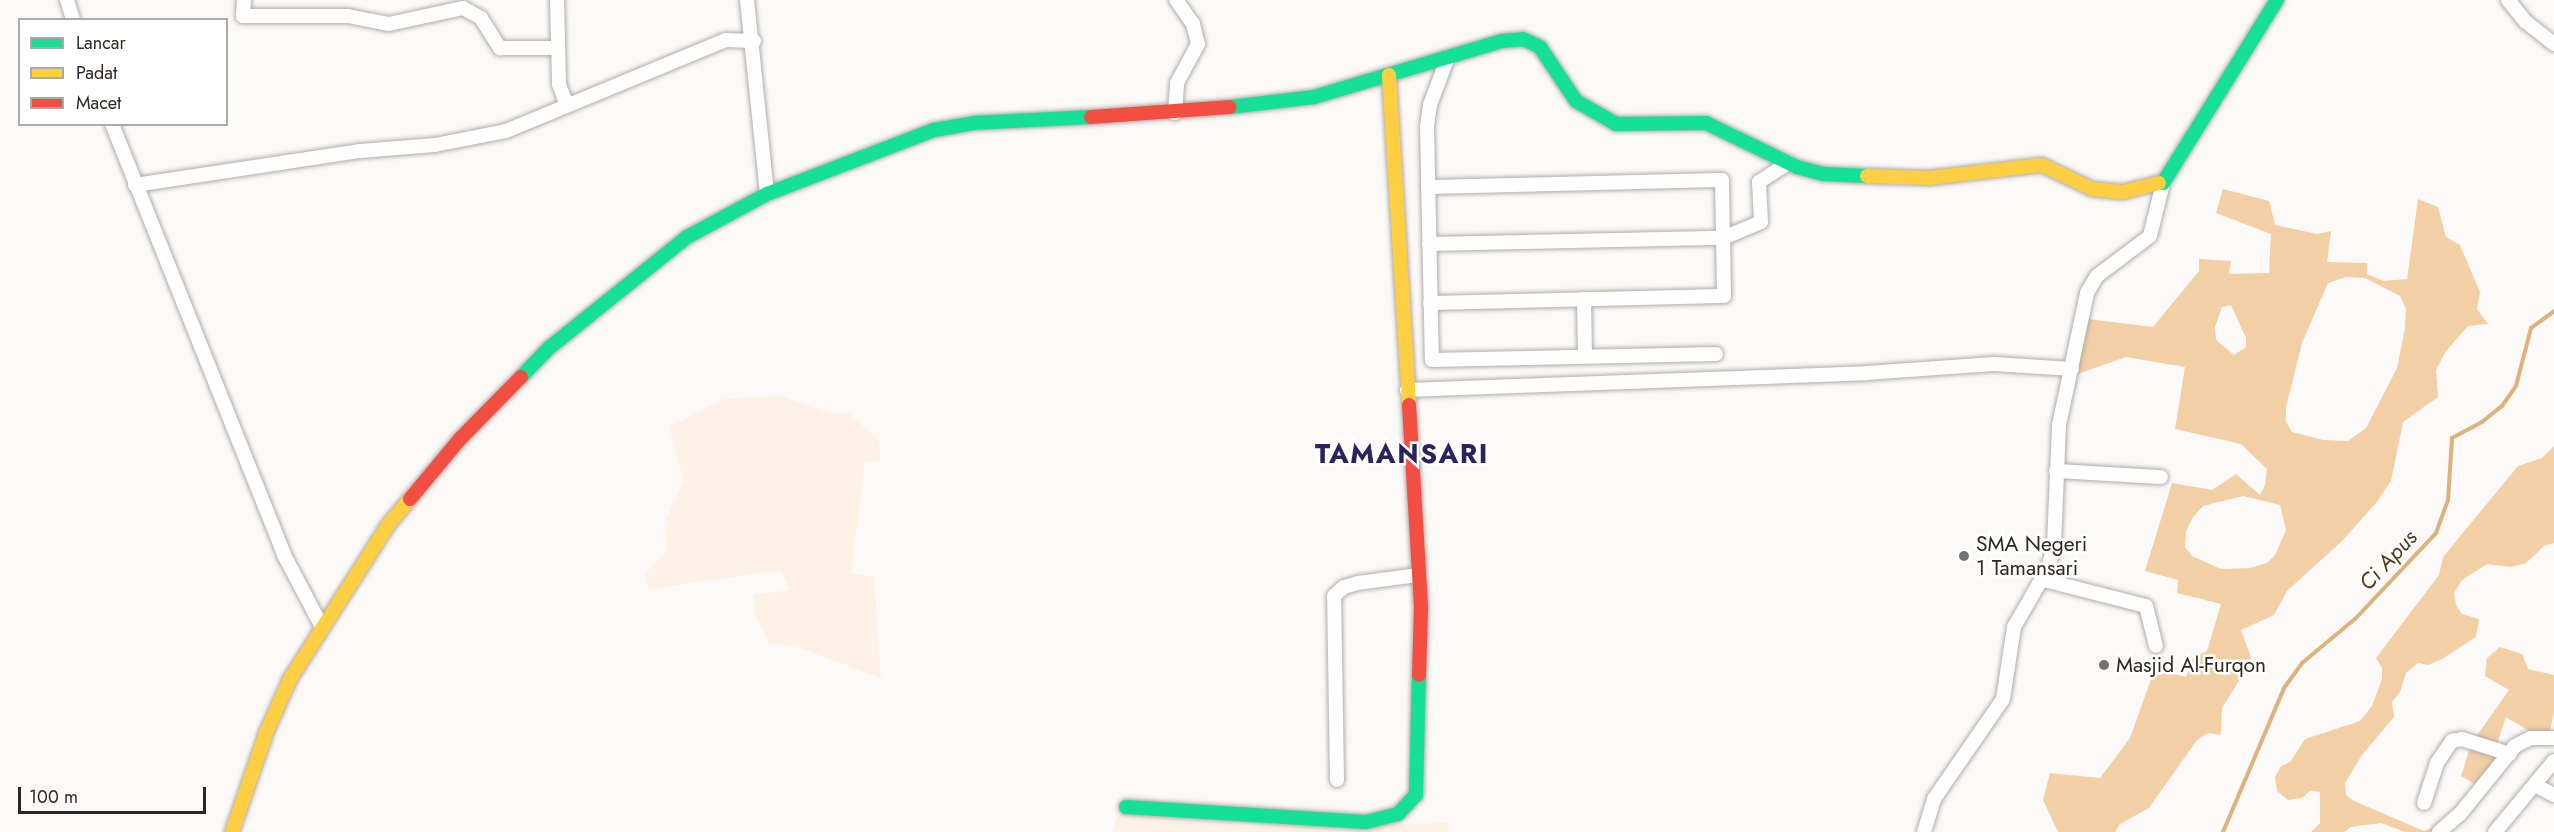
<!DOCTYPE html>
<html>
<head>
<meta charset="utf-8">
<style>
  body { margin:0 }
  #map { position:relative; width:2554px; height:832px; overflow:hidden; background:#fcfaf8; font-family:Jost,sans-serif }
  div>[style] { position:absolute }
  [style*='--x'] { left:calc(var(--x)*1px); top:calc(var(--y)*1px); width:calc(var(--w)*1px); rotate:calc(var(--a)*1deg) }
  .built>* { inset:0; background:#fef2e6 }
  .forest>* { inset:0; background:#f3cfa5 }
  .stream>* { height:4px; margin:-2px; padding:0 2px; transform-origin:2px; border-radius:2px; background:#deb27c }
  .roads { filter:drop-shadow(0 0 2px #b0aca8) drop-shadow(0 0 2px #b0aca8) }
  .street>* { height:14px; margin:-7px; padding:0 7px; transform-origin:7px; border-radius:7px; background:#fffefe }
  .fast>* { height:14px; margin:-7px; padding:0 7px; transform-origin:7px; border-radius:7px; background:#16e098 }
  .slow>* { height:14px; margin:-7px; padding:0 7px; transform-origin:7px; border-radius:7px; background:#ffcf43 }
  .jam>* { height:14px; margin:-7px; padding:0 7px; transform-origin:7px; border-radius:7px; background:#f24e42 }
  .dots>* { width:16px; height:16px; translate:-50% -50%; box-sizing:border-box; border:3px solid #fff; border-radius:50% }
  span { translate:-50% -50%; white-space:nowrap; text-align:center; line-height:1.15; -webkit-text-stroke:5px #fff; paint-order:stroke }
  .poi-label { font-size:21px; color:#2e2720 }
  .left { translate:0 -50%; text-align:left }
  .water-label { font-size:22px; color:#543a1a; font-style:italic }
  .district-label { font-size:27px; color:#2e225d; font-weight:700; letter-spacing:1.5px }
  .legend { position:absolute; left:18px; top:18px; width:210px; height:108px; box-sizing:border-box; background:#fff; border:2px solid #aba9a6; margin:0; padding:8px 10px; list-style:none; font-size:18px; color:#2e2720 }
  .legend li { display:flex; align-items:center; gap:12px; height:30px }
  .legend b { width:30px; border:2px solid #aba9a6 }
  .scale { position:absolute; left:18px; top:787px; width:188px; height:27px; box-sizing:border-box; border:3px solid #2e2720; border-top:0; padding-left:8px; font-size:18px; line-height:21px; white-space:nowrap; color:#2e2720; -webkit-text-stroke:4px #fff; paint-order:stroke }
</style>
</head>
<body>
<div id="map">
  <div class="built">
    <i style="clip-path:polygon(780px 396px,832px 414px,849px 413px,878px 440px,881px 461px,865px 463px,851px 574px,874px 576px,881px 678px,800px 648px,769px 643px,756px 617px,753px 595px,789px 590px,781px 570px,649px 589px,645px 574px,667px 550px,664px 524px,684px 481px,669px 427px,723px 399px)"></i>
    <i style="clip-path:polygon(1120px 807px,1234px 815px,1236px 826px,1448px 823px,1449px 832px,1112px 832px)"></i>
  </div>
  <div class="forest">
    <i style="clip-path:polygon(evenodd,2223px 189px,2269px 201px,2275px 225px,2317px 234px,2331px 231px,2327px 262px,2367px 263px,2367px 274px,2383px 281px,2407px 279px,2418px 199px,2438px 207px,2446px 237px,2460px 245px,2480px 292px,2477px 309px,2488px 324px,2468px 326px,2446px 351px,2436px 370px,2438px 397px,2403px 422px,2391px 481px,2376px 503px,2343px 540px,2287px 591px,2274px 615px,2241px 630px,2252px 660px,2222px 708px,2221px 735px,2208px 733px,2197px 740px,2149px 808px,2120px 824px,2115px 832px,2058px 832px,2043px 800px,2050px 773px,2100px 778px,2130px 738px,2155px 668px,2186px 677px,2194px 657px,2207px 651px,2221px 604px,2177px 593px,2178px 580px,2145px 571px,2172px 483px,2212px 490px,2236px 474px,2260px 495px,2265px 485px,2267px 469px,2241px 444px,2175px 429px,2185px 367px,2126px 357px,2072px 376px,2088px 319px,2153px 327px,2199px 271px,2199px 259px,2231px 261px,2229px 274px,2269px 273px,2271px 234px,2216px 213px,2223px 189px,2346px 277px,2365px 278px,2400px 296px,2406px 309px,2405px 328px,2397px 368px,2366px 428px,2348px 441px,2323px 440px,2292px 432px,2286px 422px,2286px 407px,2302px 343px,2328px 283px,2346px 277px,2223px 189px,2231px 305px,2246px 338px,2246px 347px,2234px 355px,2216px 340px,2215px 327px,2222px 307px,2231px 305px,2223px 189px,2243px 496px,2280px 505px,2286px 530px,2275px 555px,2267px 563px,2250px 568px,2221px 569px,2192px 556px,2185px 547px,2186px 531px,2193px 517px,2203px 506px,2243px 496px)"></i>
    <i style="clip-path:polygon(2554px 446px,2554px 543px,2544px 546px,2526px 563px,2511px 567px,2487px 564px,2462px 580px,2454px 593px,2456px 605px,2462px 614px,2479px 619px,2476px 637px,2442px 659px,2428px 665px,2418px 663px,2406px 673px,2400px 692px,2392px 702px,2394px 717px,2362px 755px,2345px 783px,2346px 795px,2354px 801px,2424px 831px,2443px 823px,2441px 832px,2405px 832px,2381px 823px,2351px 827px,2344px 832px,2311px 832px,2320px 823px,2320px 792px,2310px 791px,2302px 798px,2288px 800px,2277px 791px,2275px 777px,2281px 766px,2290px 762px,2305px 739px,2360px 721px,2372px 706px,2382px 679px,2382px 668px,2376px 658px,2439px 575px,2443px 557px,2518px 466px,2542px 458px)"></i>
    <i style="clip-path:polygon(2500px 647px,2522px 654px,2528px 669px,2554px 675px,2554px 712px,2549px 736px,2537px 736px,2506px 717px,2497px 743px,2510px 759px,2485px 790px,2461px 776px,2471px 744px,2509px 690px,2485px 676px,2487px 658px)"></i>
  </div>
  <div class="stream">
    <i style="--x:2223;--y:832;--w:156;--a:-67"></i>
    <i style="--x:2284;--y:688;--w:31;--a:-54"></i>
    <i style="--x:2302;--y:663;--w:70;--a:-39.8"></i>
    <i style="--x:2356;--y:618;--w:117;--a:-46.7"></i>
    <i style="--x:2436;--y:533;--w:35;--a:-70"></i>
    <i style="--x:2448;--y:500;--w:62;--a:-86.3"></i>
    <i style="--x:2452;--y:438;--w:34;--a:-28"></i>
    <i style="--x:2482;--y:422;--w:26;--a:-39"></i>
    <i style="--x:2502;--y:406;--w:24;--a:-55"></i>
    <i style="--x:2516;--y:386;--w:60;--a:-75.5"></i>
    <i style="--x:2531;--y:328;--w:29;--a:-36"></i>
  </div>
  <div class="roads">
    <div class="street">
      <i style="--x:67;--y:0;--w:21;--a:73"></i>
      <i style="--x:244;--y:0;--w:16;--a:94"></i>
      <i style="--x:243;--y:16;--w:105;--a:0"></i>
      <i style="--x:348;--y:16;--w:42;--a:11"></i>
      <i style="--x:389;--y:24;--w:76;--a:-12.2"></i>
      <i style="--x:463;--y:8;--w:21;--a:29"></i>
      <i style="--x:481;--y:18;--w:36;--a:58"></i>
      <i style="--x:500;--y:48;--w:58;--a:0"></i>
      <i style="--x:557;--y:0;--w:84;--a:88.6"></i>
      <i style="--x:559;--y:84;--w:20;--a:70"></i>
      <i style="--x:747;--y:0;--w:195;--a:84.1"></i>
      <i style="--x:2508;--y:0;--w:28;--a:51"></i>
      <i style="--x:2526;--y:22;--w:36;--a:38"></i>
      <i style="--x:1448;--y:57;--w:51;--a:110.6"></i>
      <i style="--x:1430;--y:105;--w:22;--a:98"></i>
      <i style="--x:1427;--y:127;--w:233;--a:88.8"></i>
      <i style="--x:1432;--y:360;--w:284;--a:-1.2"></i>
      <i style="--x:1175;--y:113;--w:30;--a:-86"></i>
      <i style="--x:1177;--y:83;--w:44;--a:-61.7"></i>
      <i style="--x:1198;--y:44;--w:21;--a:-104"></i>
      <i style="--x:1193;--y:24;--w:29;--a:-125"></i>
      <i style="--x:112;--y:124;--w:464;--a:68.2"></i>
      <i style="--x:284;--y:555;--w:81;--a:62.2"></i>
      <i style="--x:135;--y:185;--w:228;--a:-8.6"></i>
      <i style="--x:360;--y:151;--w:75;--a:-4.6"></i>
      <i style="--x:435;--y:145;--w:72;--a:-11.2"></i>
      <i style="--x:506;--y:131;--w:238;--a:-22.5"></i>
      <i style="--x:726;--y:40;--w:28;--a:2"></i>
      <i style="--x:1428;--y:187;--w:294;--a:-1.4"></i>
      <i style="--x:1722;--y:180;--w:116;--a:89"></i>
      <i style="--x:1724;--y:296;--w:294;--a:178.6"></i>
      <i style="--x:1429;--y:244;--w:294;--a:-1.2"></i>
      <i style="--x:1723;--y:238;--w:41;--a:-22.8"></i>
      <i style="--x:1761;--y:222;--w:40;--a:-92.9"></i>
      <i style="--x:1759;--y:182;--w:35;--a:-33"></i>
      <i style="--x:1584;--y:299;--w:57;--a:89"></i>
      <i style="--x:1407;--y:390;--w:460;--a:-2.1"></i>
      <i style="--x:1867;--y:373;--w:127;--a:-4.1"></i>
      <i style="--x:1994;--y:364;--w:78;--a:3.7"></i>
      <i style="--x:2056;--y:471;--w:105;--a:3.3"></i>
      <i style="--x:2044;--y:580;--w:105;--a:14.3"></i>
      <i style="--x:2146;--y:606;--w:41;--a:76"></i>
      <i style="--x:1337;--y:780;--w:184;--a:-90.9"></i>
      <i style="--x:1334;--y:596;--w:13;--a:-42"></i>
      <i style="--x:1344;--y:587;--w:15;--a:-16"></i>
      <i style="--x:1358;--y:583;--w:61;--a:-7.6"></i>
      <i style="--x:2535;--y:785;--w:21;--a:28"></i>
      <i style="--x:2424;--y:803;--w:42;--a:-72"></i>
      <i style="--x:2437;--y:763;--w:27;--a:-56"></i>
      <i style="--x:2452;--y:741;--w:10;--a:-11"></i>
      <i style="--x:2462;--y:739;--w:50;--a:17.4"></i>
      <i style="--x:1924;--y:832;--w:34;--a:-73"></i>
      <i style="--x:1934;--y:799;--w:121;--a:-55.4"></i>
      <i style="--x:2003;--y:699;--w:73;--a:-81.3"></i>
      <i style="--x:2014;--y:627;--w:68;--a:-60"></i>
      <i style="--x:2048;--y:568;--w:24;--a:-75"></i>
      <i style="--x:2054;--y:545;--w:120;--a:-87.6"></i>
      <i style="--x:2059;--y:425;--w:135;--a:-78"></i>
      <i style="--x:2087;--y:293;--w:20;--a:-60"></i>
      <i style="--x:2097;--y:276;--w:66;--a:-37"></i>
      <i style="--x:2150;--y:236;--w:55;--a:-76.2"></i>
      <i style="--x:2439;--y:832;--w:28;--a:-41"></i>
      <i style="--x:2460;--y:814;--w:87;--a:-51"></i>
      <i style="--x:2515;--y:746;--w:18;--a:-27"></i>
      <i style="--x:2531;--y:738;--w:23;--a:0"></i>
      <i style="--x:2495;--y:832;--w:92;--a:-50.3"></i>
    </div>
    <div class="fast">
      <i style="--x:1230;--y:107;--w:85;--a:-6.8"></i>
      <i style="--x:1314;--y:97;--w:196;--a:-16.6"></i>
      <i style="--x:1502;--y:41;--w:21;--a:-5"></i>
      <i style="--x:1523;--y:39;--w:19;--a:25"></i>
      <i style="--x:1540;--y:47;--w:65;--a:56.3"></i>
      <i style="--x:1576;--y:101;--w:46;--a:29.9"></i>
      <i style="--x:1616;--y:124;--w:90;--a:-0.6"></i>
      <i style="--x:1706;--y:123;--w:101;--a:25.8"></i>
      <i style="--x:1797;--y:167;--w:28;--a:15"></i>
      <i style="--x:1824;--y:174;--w:43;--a:2.7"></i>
      <i style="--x:2159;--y:183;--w:4;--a:0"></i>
      <i style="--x:2163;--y:183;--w:216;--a:-58.1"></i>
      <i style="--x:521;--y:377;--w:40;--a:-46"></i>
      <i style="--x:549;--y:348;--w:177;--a:-38.8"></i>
      <i style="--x:687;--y:237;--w:91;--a:-28.3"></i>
      <i style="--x:767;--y:194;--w:179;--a:-21"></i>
      <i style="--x:934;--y:130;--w:40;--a:-10"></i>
      <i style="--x:973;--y:123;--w:118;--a:-2.9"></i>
      <i style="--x:1126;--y:807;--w:240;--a:3.6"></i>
      <i style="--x:1366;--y:822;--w:33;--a:-14"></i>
      <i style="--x:1398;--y:814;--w:26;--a:-47"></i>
      <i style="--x:1416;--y:795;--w:120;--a:-88.6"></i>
    </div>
    <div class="slow">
      <i style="--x:1389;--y:75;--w:331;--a:86.5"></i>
      <i style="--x:1867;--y:176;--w:62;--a:1.8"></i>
      <i style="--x:1929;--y:178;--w:114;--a:-6.6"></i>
      <i style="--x:2042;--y:165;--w:55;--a:25.6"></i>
      <i style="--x:2092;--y:189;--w:31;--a:6"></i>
      <i style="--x:2123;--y:192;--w:37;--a:-14"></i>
      <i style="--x:232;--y:832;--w:105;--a:-71"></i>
      <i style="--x:266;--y:733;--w:59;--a:-66"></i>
      <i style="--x:290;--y:679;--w:183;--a:-57.5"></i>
      <i style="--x:388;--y:525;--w:34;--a:-50"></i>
    </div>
    <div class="jam">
      <i style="--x:1091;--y:117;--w:139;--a:-4.1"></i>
      <i style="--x:1409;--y:405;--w:203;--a:86.6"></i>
      <i style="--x:1421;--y:608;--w:67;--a:91.7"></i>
      <i style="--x:410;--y:499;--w:78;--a:-50.2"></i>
      <i style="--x:460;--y:439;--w:87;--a:-45.5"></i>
    </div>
  </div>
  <div class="dots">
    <i style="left:1964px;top:556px;background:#76716c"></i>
    <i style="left:2104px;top:665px;background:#76716c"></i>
  </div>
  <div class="poi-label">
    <span class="left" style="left:1976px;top:556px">SMA Negeri<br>1 Tamansari</span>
    <span class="left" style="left:2116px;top:665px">Masjid Al-Furqon</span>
  </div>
  <div class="water-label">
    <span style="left:2388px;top:560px;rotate:-47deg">Ci Apus</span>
  </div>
  <div class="district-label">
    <span style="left:1402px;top:454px">TAMANSARI</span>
  </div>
  <ul class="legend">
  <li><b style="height:8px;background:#16e098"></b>Lancar</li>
  <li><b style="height:8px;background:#ffcf43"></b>Padat</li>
  <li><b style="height:8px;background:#f24e42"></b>Macet</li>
  </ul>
  <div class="scale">100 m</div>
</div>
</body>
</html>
